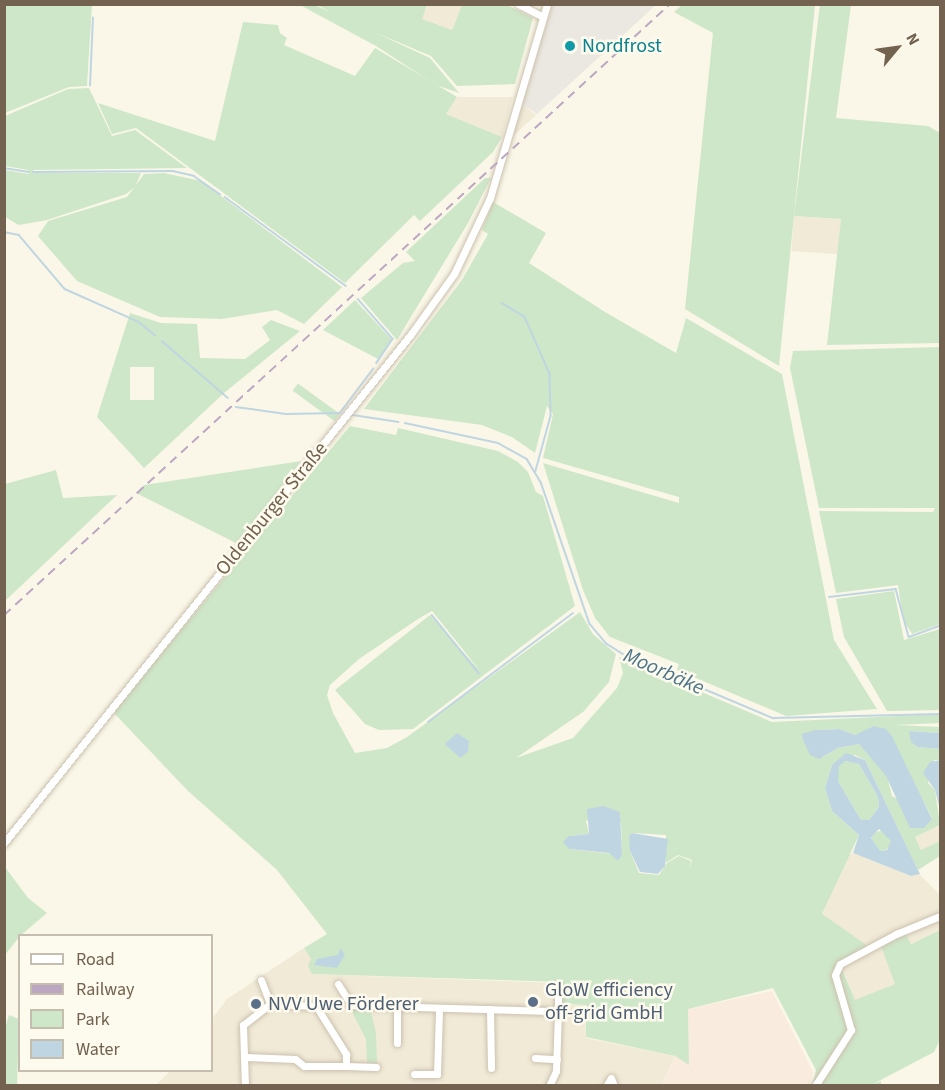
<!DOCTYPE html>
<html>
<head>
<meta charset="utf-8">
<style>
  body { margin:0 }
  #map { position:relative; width:945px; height:1090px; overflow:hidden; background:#faf7e8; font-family:"Source Sans 3",sans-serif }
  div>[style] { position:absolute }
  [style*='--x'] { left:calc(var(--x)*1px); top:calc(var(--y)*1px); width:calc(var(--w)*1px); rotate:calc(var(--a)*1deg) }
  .residential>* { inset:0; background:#f1ead7; transform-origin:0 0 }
  .commercial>* { inset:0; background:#f9ebdd }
  .industrial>* { inset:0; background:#ebe8e1 }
  .green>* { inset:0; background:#cee7c8; transform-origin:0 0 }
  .round { border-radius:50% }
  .water>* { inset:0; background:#bfd6e2 }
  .stream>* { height:1.5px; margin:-0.75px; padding:0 0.75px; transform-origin:0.75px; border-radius:0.75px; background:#bfd6e2 }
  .roads { filter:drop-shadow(0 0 2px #cbc1af) drop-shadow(0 0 2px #cbc1af) }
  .minor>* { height:7px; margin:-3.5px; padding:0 3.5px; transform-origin:3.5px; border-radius:3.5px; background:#fff }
  .rail>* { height:1.5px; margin-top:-0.75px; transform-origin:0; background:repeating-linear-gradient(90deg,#bca7c3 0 9px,transparent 0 15px) }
  .dots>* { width:16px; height:16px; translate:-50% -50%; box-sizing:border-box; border:3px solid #fdfaee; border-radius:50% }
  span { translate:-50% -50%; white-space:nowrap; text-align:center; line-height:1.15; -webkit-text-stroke:5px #fdfaee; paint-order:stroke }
  .culture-label { font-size:20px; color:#0d838f }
  .left { translate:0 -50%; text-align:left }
  .street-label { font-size:20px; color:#72624f }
  .service-label { font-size:20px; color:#4e5e75 }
  .water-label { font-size:21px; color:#4e748a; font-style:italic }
  .frame { position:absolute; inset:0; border:6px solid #72624f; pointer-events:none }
  .legend { position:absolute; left:18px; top:934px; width:195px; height:138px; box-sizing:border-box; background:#fdfaee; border:2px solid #c5bdae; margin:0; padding:8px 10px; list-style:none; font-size:18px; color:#72624f }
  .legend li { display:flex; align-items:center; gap:12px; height:30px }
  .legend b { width:30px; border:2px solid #c5bdae }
  .north { position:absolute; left:867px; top:18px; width:60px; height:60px; -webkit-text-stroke:4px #fdfaee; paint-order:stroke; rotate:61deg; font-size:16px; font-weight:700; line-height:24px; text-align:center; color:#72624f }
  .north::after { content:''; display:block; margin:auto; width:21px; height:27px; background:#72624f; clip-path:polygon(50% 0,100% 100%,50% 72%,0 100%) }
</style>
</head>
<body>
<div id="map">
  <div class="residential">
    <i style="clip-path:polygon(428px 5px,462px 5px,452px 30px,421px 19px)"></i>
    <i style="clip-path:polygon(457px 97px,513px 97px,502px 137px,446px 114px)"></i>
    <i style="clip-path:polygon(522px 104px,536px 115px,512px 137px)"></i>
    <i style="left:794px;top:216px;width:47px;height:35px;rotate:4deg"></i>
    <i style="clip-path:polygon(940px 825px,940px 841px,921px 850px,914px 837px)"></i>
    <i style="clip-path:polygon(853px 853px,911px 876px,919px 874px,940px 895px,940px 930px,910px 944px,895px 984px,855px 1001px,822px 914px,849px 855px)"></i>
    <i style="clip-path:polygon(304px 948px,311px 959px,312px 974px,557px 983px,557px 1005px,585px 1005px,586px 1038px,675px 1056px,662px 1085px,155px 1086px,170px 1071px,212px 1070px,212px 1019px,227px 999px)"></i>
  </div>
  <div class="commercial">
    <i style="clip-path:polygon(772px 991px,813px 1072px,809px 1085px,662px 1086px,675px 1056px,689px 1064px,688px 1009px)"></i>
  </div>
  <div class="industrial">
    <i style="clip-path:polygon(552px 5px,656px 5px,537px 114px,522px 104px)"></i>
  </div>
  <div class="green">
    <i style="clip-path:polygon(5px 4px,92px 5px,87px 86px,69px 87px,5px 113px)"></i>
    <i style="clip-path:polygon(820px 4px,851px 5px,836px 118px,928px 126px,940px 133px,940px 343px,827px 345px,841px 219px,794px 216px)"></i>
    <i style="clip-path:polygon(300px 5px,315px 5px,330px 12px,318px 5px,427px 5px,422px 19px,452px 30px,462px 5px,507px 5px,533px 18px,515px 84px,457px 86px,431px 56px,374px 32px,430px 58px,459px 93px,436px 85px,376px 46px)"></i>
    <i style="clip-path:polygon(682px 5px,815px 5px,779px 366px,685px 309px,713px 33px,674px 12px)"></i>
    <i style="clip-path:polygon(243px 22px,278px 25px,280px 33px,287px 38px,284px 45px,355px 76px,375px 48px,457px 97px,446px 114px,502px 137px,493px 152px,420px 221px,414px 215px,345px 283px,136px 128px,112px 134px,98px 103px,215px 141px)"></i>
    <i style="clip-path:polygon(89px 88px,112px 136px,135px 130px,187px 168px,33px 170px,33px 173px,141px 173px,135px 187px,126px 194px,47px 220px,19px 225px,5px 217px,5px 170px,29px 174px,28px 170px,5px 166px,5px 116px,68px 89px)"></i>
    <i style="clip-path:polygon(164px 173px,201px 181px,342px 287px,304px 324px,277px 310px,221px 319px,160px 317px,77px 281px,38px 236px,48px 221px,127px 197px,144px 174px)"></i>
    <i style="clip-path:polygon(485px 178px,491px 178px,468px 223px,397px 340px,361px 298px,403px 263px,415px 261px,406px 252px)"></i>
    <i style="clip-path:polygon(493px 202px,546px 233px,529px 263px,605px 312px,676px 353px,686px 318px,782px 374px,834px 640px,877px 709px,786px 716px,677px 670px,679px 664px,610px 637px,595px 618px,583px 590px,543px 463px,679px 503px,679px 497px,543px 458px,553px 414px,547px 406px,535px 453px,512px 437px,482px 425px,364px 409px,462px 280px,488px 234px,482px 230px)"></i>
    <i style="clip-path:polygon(355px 300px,392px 340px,378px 359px,323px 330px)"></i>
    <i style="clip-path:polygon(evenodd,130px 313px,161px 323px,197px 324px,200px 358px,245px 359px,270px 340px,262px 327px,271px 320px,300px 331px,224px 393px,144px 468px,97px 417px,130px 313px,130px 367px,154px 367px,154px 400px,130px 400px,130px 367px)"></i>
    <i style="clip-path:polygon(940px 347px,940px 624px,912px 634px,903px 619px,898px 585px,836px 593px,819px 511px,933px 512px,935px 508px,819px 508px,790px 368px,793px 351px)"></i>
    <i style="left:340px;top:414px;width:9px;height:52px;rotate:126deg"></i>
    <i style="clip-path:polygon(evenodd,350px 426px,396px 435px,398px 428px,498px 451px,518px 462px,528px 472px,536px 492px,543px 496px,575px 606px,413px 729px,379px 730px,365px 724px,335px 690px,430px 615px,481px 672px,432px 611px,418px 619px,359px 659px,330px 685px,327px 695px,333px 713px,355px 753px,387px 748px,407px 737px,580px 612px,593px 634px,616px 654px,609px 682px,583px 712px,516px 758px,573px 738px,617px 688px,623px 673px,619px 657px,772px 722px,940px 714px,940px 723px,896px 725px,940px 727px,940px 733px,909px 731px,918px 747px,940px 749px,940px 760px,934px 760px,928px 783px,935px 790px,940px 825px,915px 837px,921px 850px,940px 841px,940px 856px,918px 870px,865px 760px,855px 755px,832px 765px,825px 788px,832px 811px,859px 835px,822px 914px,868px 946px,839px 962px,855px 1000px,895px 984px,881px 946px,906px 935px,911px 944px,940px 930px,940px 1040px,934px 1052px,873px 1084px,881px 1081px,881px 1085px,813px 1085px,816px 1070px,773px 988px,688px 1009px,689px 1065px,675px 1056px,586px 1037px,586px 1005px,561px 1004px,561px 982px,312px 974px,308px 966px,311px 959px,304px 948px,327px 934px,277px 870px,188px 791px,113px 712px,350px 426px,840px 729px,855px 735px,886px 729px,932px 818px,892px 796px,887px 776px,859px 744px,838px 748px,823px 757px,815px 730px,840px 729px,350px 426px,612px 810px,621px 823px,622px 855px,569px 849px,569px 836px,589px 834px,586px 821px,612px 810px,350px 426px,633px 833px,666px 835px,666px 863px,678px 855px,692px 860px,690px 869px,691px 861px,679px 856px,667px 863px,659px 875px,639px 873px,630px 851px,633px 833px)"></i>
    <i style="clip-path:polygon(301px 461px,238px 544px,136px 493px,144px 485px)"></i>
    <i style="clip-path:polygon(56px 470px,63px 498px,117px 495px,5px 601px,5px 484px)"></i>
    <i style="clip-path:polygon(894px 591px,904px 640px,940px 629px,940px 710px,887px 711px,844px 637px,836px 599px)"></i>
    <i style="clip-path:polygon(850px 761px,859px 764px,878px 797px,879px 807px,869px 820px,861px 820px,838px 781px,836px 773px,841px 762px)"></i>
    <i class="round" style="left:871px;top:831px;width:20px;height:20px"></i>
    <i style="clip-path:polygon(5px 867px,28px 898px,47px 913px,20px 936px,5px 955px)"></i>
    <i style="clip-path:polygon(370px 1007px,376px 1033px,377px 1063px,367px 1063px,366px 1039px,350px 1008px)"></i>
    <i style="clip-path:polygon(9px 1015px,19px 1019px,17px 1085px,5px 1085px,5px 1028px)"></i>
  </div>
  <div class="water">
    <i style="clip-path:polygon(874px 726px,886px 729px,892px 736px,932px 819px,924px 828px,910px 828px,886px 776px,859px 744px,838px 748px,819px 759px,810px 755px,803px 740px,802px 734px,815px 730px,840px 729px,855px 735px)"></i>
    <i style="clip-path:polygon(909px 731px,940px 733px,940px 749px,918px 747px,911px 742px)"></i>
    <i style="clip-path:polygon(457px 733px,469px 741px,468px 752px,460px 758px,445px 744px)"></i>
    <i style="clip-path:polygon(evenodd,846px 753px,865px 760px,920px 874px,911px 876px,853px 853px,859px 835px,832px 811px,825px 788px,832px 765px,846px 753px,846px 761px,859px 764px,878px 797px,879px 807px,869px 820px,861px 820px,838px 781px,839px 766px,846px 761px,846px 753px,879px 829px,891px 841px,887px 850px,880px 851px,871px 838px,879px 829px)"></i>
    <i style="clip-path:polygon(940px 760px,940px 810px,935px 790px,923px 773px,930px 762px)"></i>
    <i style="clip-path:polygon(603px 806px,620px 812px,622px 855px,618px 861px,609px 853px,569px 849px,563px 842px,569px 836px,589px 834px,587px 809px)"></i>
    <i style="clip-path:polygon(632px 833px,668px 839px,665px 866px,658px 874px,640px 872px,630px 851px,629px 836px)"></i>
    <i style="clip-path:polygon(340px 948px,345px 955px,337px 968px,314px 965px,317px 959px,338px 955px)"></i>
  </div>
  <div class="stream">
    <i style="--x:90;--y:86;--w:68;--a:-87.5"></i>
    <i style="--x:4;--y:168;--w:25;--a:9"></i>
    <i style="--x:33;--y:172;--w:140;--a:-0.4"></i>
    <i style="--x:173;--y:171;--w:22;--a:13"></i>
    <i style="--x:194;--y:176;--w:32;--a:35"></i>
    <i style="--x:225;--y:197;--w:150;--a:36.3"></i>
    <i style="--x:4;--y:232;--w:15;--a:11"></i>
    <i style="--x:19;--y:235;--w:71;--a:49.6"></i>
    <i style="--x:65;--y:289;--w:81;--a:24"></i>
    <i style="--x:139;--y:322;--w:21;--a:39"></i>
    <i style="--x:358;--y:299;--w:53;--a:48.8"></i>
    <i style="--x:393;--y:339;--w:29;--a:124"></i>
    <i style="--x:502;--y:303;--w:27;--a:31"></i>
    <i style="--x:525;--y:317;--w:62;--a:66.3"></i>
    <i style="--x:550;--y:374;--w:42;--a:88.6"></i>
    <i style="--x:551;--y:416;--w:57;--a:105.3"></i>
    <i style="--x:162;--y:341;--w:87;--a:40.8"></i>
    <i style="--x:236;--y:407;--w:50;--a:8"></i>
    <i style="--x:286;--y:414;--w:54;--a:-1.1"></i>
    <i style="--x:340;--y:413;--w:55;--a:-53.1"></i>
    <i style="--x:353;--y:415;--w:46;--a:8.8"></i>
    <i style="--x:405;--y:423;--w:95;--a:12.1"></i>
    <i style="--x:498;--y:443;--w:33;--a:29"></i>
    <i style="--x:527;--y:459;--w:27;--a:59"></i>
    <i style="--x:541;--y:482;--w:150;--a:71"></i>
    <i style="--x:590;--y:624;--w:26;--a:50"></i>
    <i style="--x:607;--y:644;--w:22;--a:32"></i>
    <i style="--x:626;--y:656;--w:160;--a:22.9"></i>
    <i style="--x:773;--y:718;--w:167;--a:-1.4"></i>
    <i style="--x:829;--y:597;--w:67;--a:-6.8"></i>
    <i style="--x:896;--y:589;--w:50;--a:74.8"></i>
    <i style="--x:909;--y:637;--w:33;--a:-20"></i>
    <i style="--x:432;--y:615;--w:75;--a:51"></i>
    <i style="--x:428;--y:722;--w:181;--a:-36.9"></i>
  </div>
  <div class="roads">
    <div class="minor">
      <i style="--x:518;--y:4;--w:28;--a:27"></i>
      <i style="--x:4;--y:843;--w:652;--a:-51.35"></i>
      <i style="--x:411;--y:334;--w:74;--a:-54.4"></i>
      <i style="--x:454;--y:274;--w:84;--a:-64.7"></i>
      <i style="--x:490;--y:198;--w:202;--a:-73.6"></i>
      <i style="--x:261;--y:980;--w:26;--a:69"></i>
      <i style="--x:338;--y:984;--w:25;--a:58"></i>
      <i style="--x:351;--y:1005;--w:207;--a:1.7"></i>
      <i style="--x:558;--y:1011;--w:60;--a:91.9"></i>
      <i style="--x:556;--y:1071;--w:17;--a:115"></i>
      <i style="--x:490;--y:1009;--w:59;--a:89"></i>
      <i style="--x:558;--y:1011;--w:25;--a:-90"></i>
      <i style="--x:397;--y:1043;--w:36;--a:-90"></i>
      <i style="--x:535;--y:1058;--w:22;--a:3"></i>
      <i style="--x:346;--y:1066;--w:30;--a:2"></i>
      <i style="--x:414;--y:1074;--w:23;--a:0"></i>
      <i style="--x:437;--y:1074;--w:65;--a:-88.2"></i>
      <i style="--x:245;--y:1086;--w:61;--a:-91.9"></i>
      <i style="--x:243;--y:1025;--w:34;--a:-38"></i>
      <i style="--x:270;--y:1004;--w:46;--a:2.5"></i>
      <i style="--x:316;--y:1006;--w:57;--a:58"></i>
      <i style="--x:346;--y:1054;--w:12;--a:90"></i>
      <i style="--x:346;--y:1066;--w:42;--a:180"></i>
      <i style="--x:304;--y:1066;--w:11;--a:-142"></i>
      <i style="--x:295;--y:1059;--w:49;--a:-177.7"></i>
      <i style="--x:606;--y:1086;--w:9;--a:-58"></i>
      <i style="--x:611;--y:1078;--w:9;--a:69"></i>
      <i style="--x:815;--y:1086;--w:67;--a:-57.3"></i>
      <i style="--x:851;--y:1030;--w:57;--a:-106.2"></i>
      <i style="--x:835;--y:975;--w:12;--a:-66"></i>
      <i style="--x:840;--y:964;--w:64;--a:-28.2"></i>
      <i style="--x:896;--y:934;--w:48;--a:-22.2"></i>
    </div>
  </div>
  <div class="rail">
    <i style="--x:4;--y:615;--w:904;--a:-42.53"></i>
  </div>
  <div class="dots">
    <i style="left:570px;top:46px;background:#0f9aa8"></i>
    <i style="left:533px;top:1002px;background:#5c6f8a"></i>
    <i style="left:256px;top:1004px;background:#5c6f8a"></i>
  </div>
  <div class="culture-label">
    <span class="left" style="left:582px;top:46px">Nordfrost</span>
  </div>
  <div class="street-label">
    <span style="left:272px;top:509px;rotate:-51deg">Oldenburger Straße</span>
  </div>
  <div class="service-label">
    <span class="left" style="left:545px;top:1002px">GloW efficiency<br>off-grid GmbH</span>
    <span class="left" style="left:268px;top:1004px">NVV Uwe Förderer</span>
  </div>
  <div class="water-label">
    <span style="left:664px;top:671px;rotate:24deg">Moorbäke</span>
  </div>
  <div class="frame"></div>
  <ul class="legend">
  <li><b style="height:8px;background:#fff"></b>Road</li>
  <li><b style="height:8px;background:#bca7c3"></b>Railway</li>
  <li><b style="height:16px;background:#cee7c8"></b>Park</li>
  <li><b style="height:16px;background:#bfd6e2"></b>Water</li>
  </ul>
  <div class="north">N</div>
</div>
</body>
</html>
